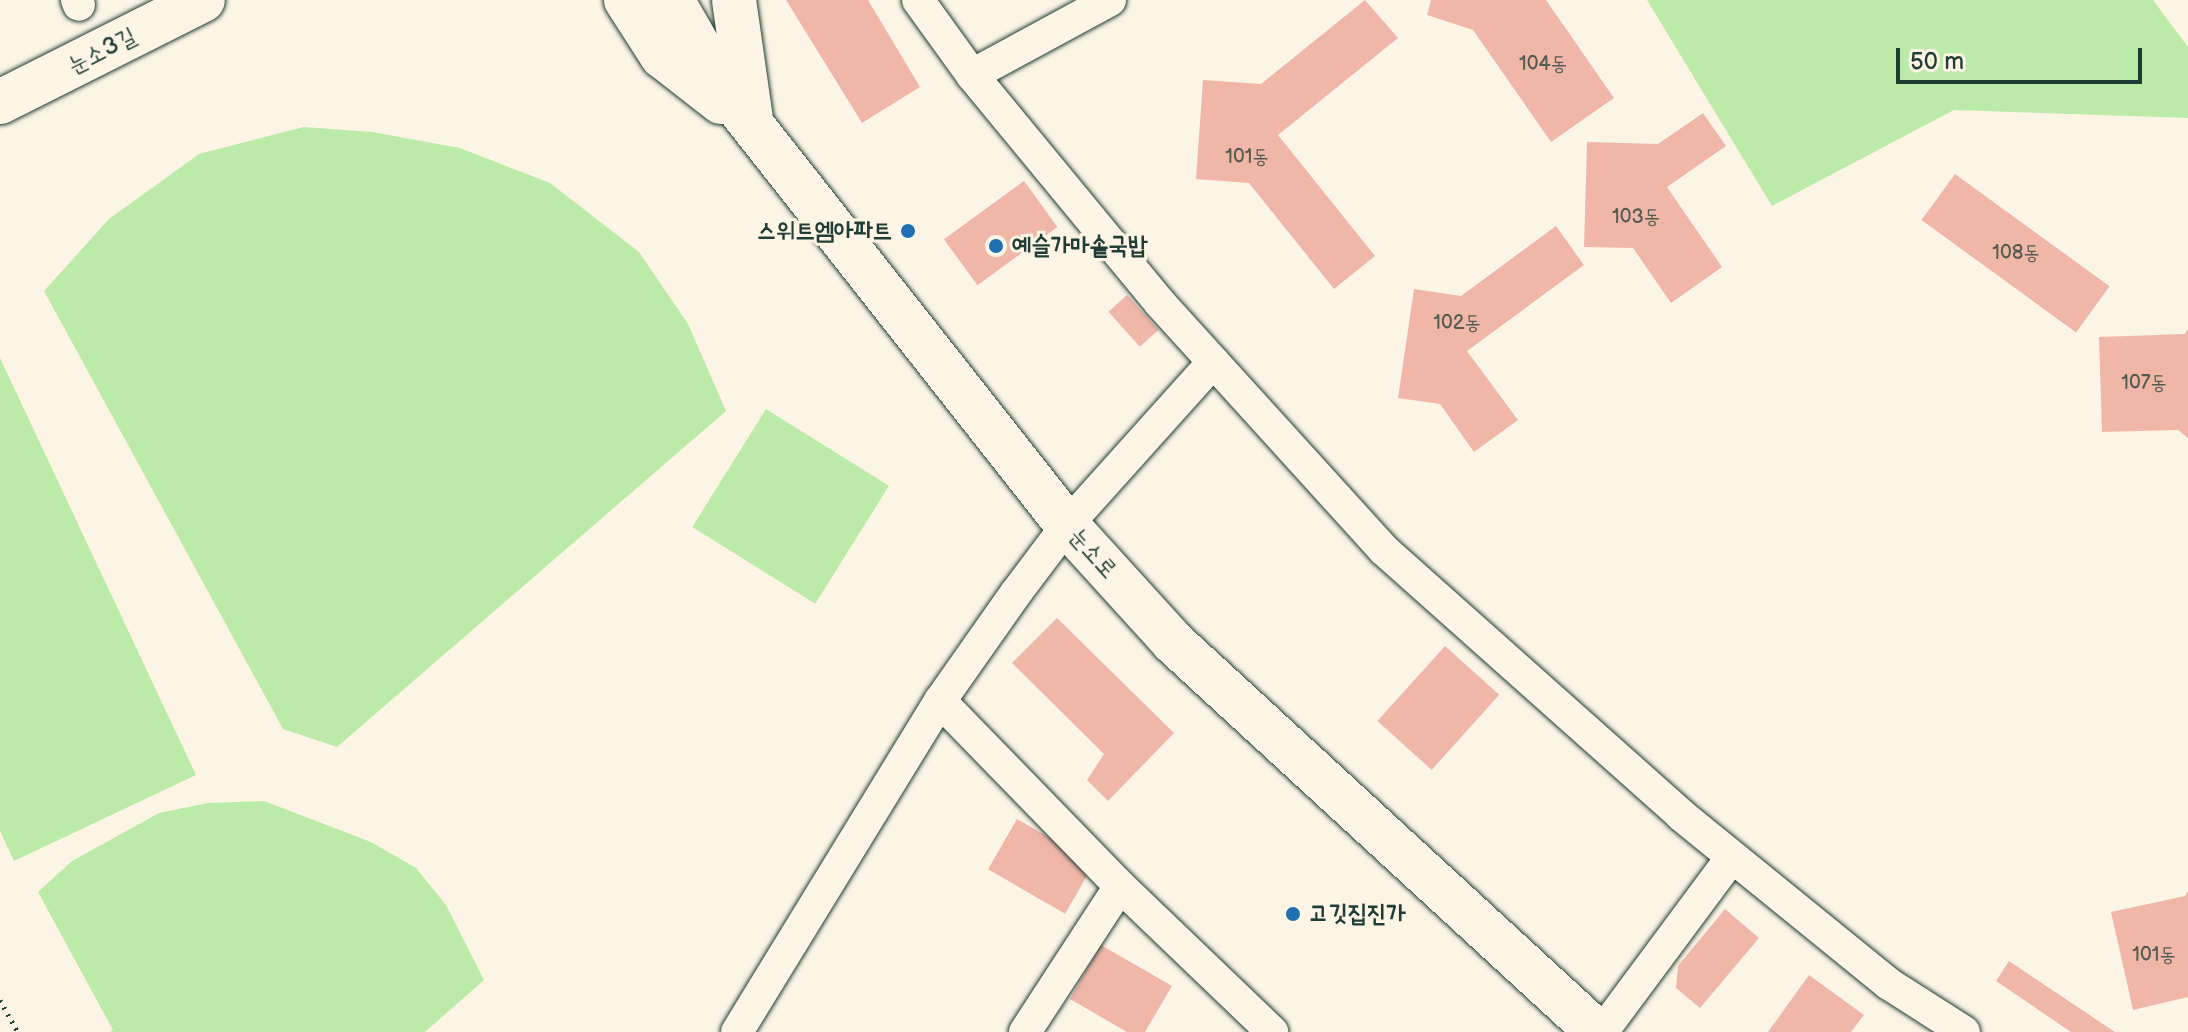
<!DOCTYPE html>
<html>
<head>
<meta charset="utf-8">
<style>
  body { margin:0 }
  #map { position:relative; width:2188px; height:1032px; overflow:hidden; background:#fcf5e5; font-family:"Balsamiq Sans","Poor Story",sans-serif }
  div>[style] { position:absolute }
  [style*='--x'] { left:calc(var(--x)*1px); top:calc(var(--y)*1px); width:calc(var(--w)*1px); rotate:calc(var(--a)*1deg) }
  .green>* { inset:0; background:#bceaa9; transform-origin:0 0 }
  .building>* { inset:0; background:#f0b7a9; transform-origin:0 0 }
  .path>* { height:5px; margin-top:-2.5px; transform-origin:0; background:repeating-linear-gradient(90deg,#1f3d34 0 2px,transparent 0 8px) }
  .roads { filter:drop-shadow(0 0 2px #1f3d34) drop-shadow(0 0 2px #1f3d34) }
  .street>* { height:32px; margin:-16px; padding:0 16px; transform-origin:16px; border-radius:16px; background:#fcf5e5 }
  .secondary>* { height:44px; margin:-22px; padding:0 22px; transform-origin:22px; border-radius:22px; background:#fcf5e5 }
  .dots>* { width:22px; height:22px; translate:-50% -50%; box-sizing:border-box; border:4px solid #fcf5e5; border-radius:50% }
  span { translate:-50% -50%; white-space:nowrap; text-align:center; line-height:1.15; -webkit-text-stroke:6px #fcf5e5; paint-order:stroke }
  .number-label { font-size:20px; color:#535c51 }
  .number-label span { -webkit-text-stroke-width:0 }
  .street-label { font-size:24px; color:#1f3d34 }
  .poi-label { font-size:24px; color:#1f3d34; font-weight:700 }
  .right { translate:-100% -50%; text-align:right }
  .left { translate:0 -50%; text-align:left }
  .scale { position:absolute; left:1896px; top:48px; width:246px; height:36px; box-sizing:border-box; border:4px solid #1f3d34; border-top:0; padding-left:10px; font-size:24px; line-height:28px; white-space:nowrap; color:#1f3d34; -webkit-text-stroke:6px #fcf5e5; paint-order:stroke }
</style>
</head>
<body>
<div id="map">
  <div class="green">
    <i style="clip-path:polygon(1647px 0,2153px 0,2188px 47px,2188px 118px,1954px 110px,1772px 206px)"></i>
    <i style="clip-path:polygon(304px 127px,372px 132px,460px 148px,550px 183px,639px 252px,688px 324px,726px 411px,337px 747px,283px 729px,44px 291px,109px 219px,199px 154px)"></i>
    <i style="clip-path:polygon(0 358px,196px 775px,14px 861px,0 831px)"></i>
    <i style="left:766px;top:409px;width:145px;height:139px;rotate:32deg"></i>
    <i style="clip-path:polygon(264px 801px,371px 842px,416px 868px,446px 905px,484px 980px,425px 1032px,110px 1032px,113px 1030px,38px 892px,72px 861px,159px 813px,208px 803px)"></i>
  </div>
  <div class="building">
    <i style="clip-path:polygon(786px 0,868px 0,920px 87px,862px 123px)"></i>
    <i style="clip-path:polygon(1365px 0,1398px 38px,1278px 135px,1375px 256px,1334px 289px,1249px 183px,1196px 179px,1203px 80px,1261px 84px)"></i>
    <i style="clip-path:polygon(1431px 0,1546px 0,1614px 98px,1551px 142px,1473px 30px,1427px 15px)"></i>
    <i style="clip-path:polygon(1703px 113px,1726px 146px,1667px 187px,1722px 267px,1671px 303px,1633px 248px,1584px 247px,1587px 142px,1658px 144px)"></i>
    <i style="left:1955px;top:174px;width:191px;height:57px;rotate:36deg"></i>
    <i style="left:1024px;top:181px;width:57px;height:99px;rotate:54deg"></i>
    <i style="clip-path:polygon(1556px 226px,1584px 265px,1467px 351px,1518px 420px,1474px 452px,1440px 404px,1398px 398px,1414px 289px,1461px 296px)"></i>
    <i style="left:1127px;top:295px;width:47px;height:25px;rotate:48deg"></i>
    <i style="clip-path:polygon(2188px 329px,2188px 438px,2178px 430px,2102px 432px,2099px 337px,2185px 334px)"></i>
    <i style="clip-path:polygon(1057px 618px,1174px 733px,1108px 801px,1087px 780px,1104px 754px,1012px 663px)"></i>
    <i style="left:1445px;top:646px;width:73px;height:101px;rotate:42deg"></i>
    <i style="left:1017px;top:819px;width:89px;height:58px;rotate:30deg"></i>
    <i style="clip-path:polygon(2188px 891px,2188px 997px,2133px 1010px,2111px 912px,2185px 896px)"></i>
    <i style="clip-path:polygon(1725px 909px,1759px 938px,1700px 1008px,1676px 988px,1678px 966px)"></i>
    <i style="clip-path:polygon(1101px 945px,1172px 986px,1145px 1032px,1127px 1032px,1070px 999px)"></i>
    <i style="clip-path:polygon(2009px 961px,2115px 1032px,2071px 1032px,1996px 981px)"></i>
    <i style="clip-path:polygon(1809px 975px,1864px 1015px,1851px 1032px,1768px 1032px)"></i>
  </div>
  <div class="path">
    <i style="--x:0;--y:1000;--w:37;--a:61"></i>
  </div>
  <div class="roads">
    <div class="street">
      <i style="--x:77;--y:0;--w:5;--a:68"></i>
      <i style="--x:918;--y:0;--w:92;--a:54.2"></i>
      <i style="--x:972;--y:75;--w:296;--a:50.5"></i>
      <i style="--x:1160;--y:303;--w:333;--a:47.8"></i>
      <i style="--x:1384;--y:550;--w:398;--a:41.7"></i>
      <i style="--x:1681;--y:815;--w:268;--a:39.1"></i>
      <i style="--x:1889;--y:984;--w:89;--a:32.6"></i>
      <i style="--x:972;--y:75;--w:157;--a:-28.5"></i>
      <i style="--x:940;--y:701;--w:258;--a:45.8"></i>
      <i style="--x:1120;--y:886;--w:211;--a:43.8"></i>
      <i style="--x:737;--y:1032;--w:388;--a:-58.5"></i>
      <i style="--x:940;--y:701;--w:132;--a:-54.9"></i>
      <i style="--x:1016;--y:593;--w:85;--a:-53.1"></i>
      <i style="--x:1067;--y:525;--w:219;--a:-48.1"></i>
      <i style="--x:1025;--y:1032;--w:174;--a:-56.9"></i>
      <i style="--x:1602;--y:1032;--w:218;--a:-53.4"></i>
    </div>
    <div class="secondary">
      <i style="--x:626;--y:0;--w:67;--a:57.3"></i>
      <i style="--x:662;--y:56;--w:75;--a:37.9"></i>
      <i style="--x:672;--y:0;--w:100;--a:60.1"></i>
      <i style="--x:722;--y:87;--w:558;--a:51.77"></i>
      <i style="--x:1067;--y:525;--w:158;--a:47.8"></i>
      <i style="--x:1173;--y:642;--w:576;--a:42.61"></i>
      <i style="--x:734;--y:0;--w:120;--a:81.9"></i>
      <i style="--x:0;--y:102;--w:227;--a:-26.7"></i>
    </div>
  </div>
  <div class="dots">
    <i style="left:908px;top:231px;background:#1f6fb2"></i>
    <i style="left:996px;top:246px;background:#1f6fb2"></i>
    <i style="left:1293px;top:914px;background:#1f6fb2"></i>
  </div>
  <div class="number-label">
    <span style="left:1543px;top:64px">104동</span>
    <span style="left:1247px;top:157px">101동</span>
    <span style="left:1636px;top:217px">103동</span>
    <span style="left:2016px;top:253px">108동</span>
    <span style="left:1457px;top:323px">102동</span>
    <span style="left:2144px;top:383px">107동</span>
    <span style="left:2154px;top:955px">101동</span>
  </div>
  <div class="street-label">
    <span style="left:102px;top:51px;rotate:-27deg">눈소3길</span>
    <span style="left:1093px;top:553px;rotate:48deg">눈소로</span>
  </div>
  <div class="poi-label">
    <span class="right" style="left:892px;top:231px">스위트엠아파트</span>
    <span class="left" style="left:1012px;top:246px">예슬가마솥국밥</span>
    <span class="left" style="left:1309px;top:914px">고깃집진가</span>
  </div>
  <div class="scale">50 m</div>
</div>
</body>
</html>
